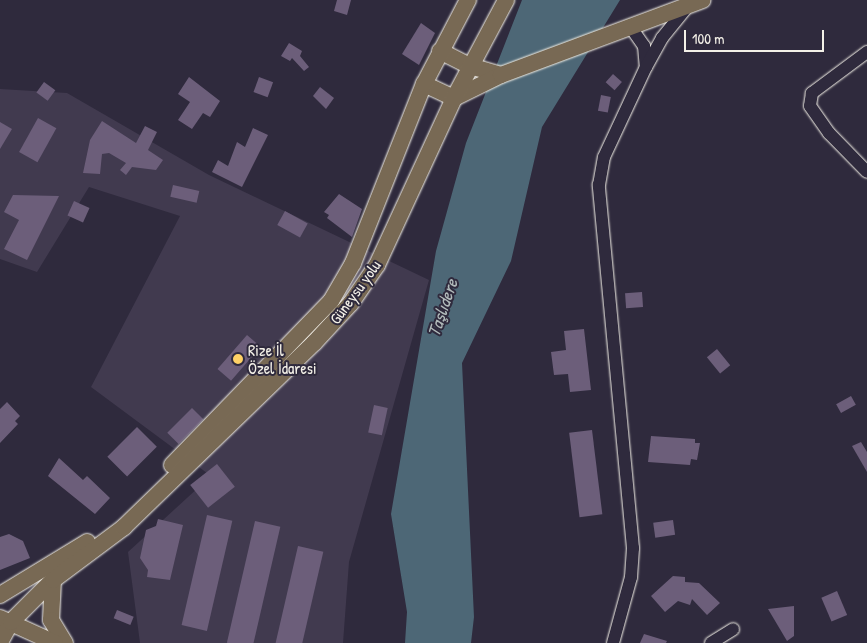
<!DOCTYPE html>
<html>
<head>
<meta charset="utf-8">
<style>
  body { margin:0 }
  #map { position:relative; width:867px; height:643px; overflow:hidden; background:#2f2a3d; font-family:"Patrick Hand",sans-serif }
  div>[style] { position:absolute }
  [style*='--x'] { left:calc(var(--x)*1px); top:calc(var(--y)*1px); width:calc(var(--w)*1px); rotate:calc(var(--a)*1deg) }
  .built>* { inset:0; background:#413a4f }
  .water>* { inset:0; background:#4d6776 }
  .building>* { inset:0; background:#6c5e7a; transform-origin:0 0 }
  .roads { filter:drop-shadow(0 0 1px #f4f1e8) drop-shadow(0 0 1px #f4f1e8) }
  .minor>* { height:12px; margin:-6px; padding:0 6px; transform-origin:6px; border-radius:6px; background:#2f2a3d }
  .major>* { height:16px; margin:-8px; padding:0 8px; transform-origin:8px; border-radius:8px; background:#786954 }
  .dots>* { width:14px; height:14px; translate:-50% -50%; box-sizing:border-box; border:2px solid #2f2a3d; border-radius:50% }
  span { translate:-50% -50%; white-space:nowrap; text-align:center; line-height:1.15; -webkit-text-stroke:4px #2f2a3d; paint-order:stroke }
  .street-label { font-size:16px; color:#f4f1e8 }
  .poi-label { font-size:16px; color:#f4f1e8 }
  .left { translate:0 -50%; text-align:left }
  .water-label { font-size:18px; color:#b1baba; font-style:italic }
  .scale { position:absolute; left:684px; top:30px; width:140px; height:22px; box-sizing:border-box; border:2px solid #f4f1e8; border-top:0; padding-left:6px; font-size:15px; line-height:18px; white-space:nowrap; color:#f4f1e8; -webkit-text-stroke:4px #2f2a3d; paint-order:stroke }
</style>
</head>
<body>
<div id="map">
  <div class="built">
    <i style="clip-path:polygon(0 89px,67px 93px,209px 175px,429px 280px,349px 562px,343px 643px,140px 643px,128px 552px,211px 476px,91px 387px,180px 216px,89px 187px,37px 272px,0 259px)"></i>
  </div>
  <div class="water">
    <i style="clip-path:polygon(522px 0,620px 0,542px 127px,511px 261px,462px 363px,474px 617px,471px 643px,405px 643px,407px 612px,391px 514px,436px 251px,466px 143px)"></i>
  </div>
  <div class="building">
    <i style="clip-path:polygon(337px 0,351px 0,347px 15px,334px 11px)"></i>
    <i style="clip-path:polygon(421px 23px,435px 33px,419px 65px,402px 54px)"></i>
    <i style="clip-path:polygon(289px 43px,302px 51px,300px 56px,309px 67px,304px 71px,292px 58px,290px 61px,281px 56px)"></i>
    <i style="left:613px;top:74px;width:12px;height:11px;rotate:42deg"></i>
    <i style="clip-path:polygon(189px 77px,220px 101px,210px 117px,203px 113px,192px 129px,178px 120px,190px 102px,178px 94px)"></i>
    <i style="left:259px;top:77px;width:15px;height:16px;rotate:20deg"></i>
    <i style="left:44px;top:82px;width:14px;height:13px;rotate:36deg"></i>
    <i style="clip-path:polygon(320px 87px,334px 98px,326px 109px,313px 96px)"></i>
    <i style="left:601px;top:95px;width:10px;height:16px;rotate:11deg"></i>
    <i style="left:38px;top:118px;width:21px;height:39px;rotate:29deg"></i>
    <i style="clip-path:polygon(102px 121px,136px 143px,145px 126px,157px 132px,148px 150px,163px 160px,156px 170px,132px 167px,126px 175px,120px 170px,126px 163px,109px 153px,102px 154px,100px 174px,83px 173px,90px 140px)"></i>
    <i style="clip-path:polygon(0 122px,12px 129px,0 149px)"></i>
    <i style="clip-path:polygon(253px 128px,268px 135px,242px 187px,212px 172px,218px 160px,228px 166px,237px 142px,245px 147px)"></i>
    <i style="left:173px;top:185px;width:27px;height:12px;rotate:13deg"></i>
    <i style="clip-path:polygon(339px 194px,362px 209px,352px 237px,327px 218px,329px 215px,324px 212px)"></i>
    <i style="clip-path:polygon(13px 195px,59px 196px,27px 260px,4px 249px,19px 220px,4px 212px)"></i>
    <i style="left:74px;top:201px;width:17px;height:16px;rotate:24deg"></i>
    <i style="left:285px;top:211px;width:26px;height:16px;rotate:29deg"></i>
    <i style="left:642px;top:292px;width:15px;height:17px;rotate:86deg"></i>
    <i style="clip-path:polygon(584px 329px,591px 390px,570px 392px,568px 374px,554px 375px,551px 352px,566px 350px,564px 331px)"></i>
    <i style="left:247px;top:335px;width:18px;height:45px;rotate:41deg"></i>
    <i style="left:717px;top:349px;width:21px;height:13px;rotate:51deg"></i>
    <i style="left:851px;top:396px;width:10px;height:17px;rotate:61deg"></i>
    <i style="clip-path:polygon(7px 402px,20px 416px,15px 421px,18px 424px,0 443px,0 409px)"></i>
    <i style="left:374px;top:405px;width:14px;height:28px;rotate:12deg"></i>
    <i style="left:192px;top:408px;width:16px;height:35px;rotate:45deg"></i>
    <i style="left:137px;top:427px;width:28px;height:42px;rotate:45deg"></i>
    <i style="left:592px;top:430px;width:85px;height:23px;rotate:83deg"></i>
    <i style="clip-path:polygon(651px 436px,695px 439px,695px 443px,700px 443px,697px 460px,691px 459px,690px 465px,648px 462px)"></i>
    <i style="clip-path:polygon(861px 442px,867px 452px,867px 472px,852px 446px)"></i>
    <i style="clip-path:polygon(59px 458px,83px 480px,87px 476px,110px 498px,95px 514px,48px 476px)"></i>
    <i style="left:217px;top:464px;width:29px;height:34px;rotate:52deg"></i>
    <i style="left:207px;top:515px;width:26px;height:113px;rotate:13deg"></i>
    <i style="clip-path:polygon(158px 519px,183px 525px,170px 580px,147px 577px,148px 570px,140px 558px,146px 530px,156px 526px)"></i>
    <i style="left:673px;top:520px;width:15px;height:20px;rotate:82deg"></i>
    <i style="left:255px;top:521px;width:26px;height:125px;rotate:13deg"></i>
    <i style="clip-path:polygon(9px 534px,23px 541px,30px 558px,0 570px,0 537px)"></i>
    <i style="left:298px;top:546px;width:26px;height:100px;rotate:13deg"></i>
    <i style="clip-path:polygon(673px 576px,685px 577px,685px 582px,699px 583px,720px 603px,707px 615px,692px 599px,690px 605px,678px 601px,665px 612px,651px 596px)"></i>
    <i style="left:837px;top:591px;width:26px;height:17px;rotate:67deg"></i>
    <i style="clip-path:polygon(794px 606px,794px 636px,787px 641px,768px 609px)"></i>
    <i style="left:117px;top:610px;width:18px;height:9px;rotate:22deg"></i>
    <i style="clip-path:polygon(644px 634px,667px 641px,666px 643px,640px 643px)"></i>
  </div>
  <div class="roads">
    <div class="minor">
      <i style="--x:632;--y:29;--w:21;--a:55"></i>
      <i style="--x:644;--y:46;--w:21;--a:85"></i>
      <i style="--x:867;--y:52;--w:69;--a:143.3"></i>
      <i style="--x:812;--y:93;--w:13;--a:99"></i>
      <i style="--x:810;--y:106;--w:33;--a:55"></i>
      <i style="--x:829;--y:133;--w:54;--a:45.7"></i>
      <i style="--x:613;--y:643;--w:68;--a:-74.7"></i>
      <i style="--x:631;--y:577;--w:29;--a:-86"></i>
      <i style="--x:633;--y:548;--w:365;--a:-95.4"></i>
      <i style="--x:599;--y:185;--w:28;--a:-80"></i>
      <i style="--x:604;--y:157;--w:99;--a:-65"></i>
      <i style="--x:646;--y:67;--w:33;--a:-61"></i>
      <i style="--x:662;--y:38;--w:38;--a:-51"></i>
      <i style="--x:711;--y:643;--w:26;--a:-32"></i>
    </div>
    <div class="major">
      <i style="--x:440;--y:51;--w:34;--a:27"></i>
      <i style="--x:470;--y:66;--w:32;--a:16"></i>
      <i style="--x:424;--y:84;--w:33;--a:25"></i>
      <i style="--x:454;--y:98;--w:52;--a:-26.1"></i>
      <i style="--x:501;--y:75;--w:215;--a:-20.4"></i>
      <i style="--x:172;--y:465;--w:228;--a:-45.9"></i>
      <i style="--x:331;--y:301;--w:44;--a:-59.9"></i>
      <i style="--x:353;--y:263;--w:193;--a:-68.4"></i>
      <i style="--x:424;--y:84;--w:95;--a:-62.4"></i>
      <i style="--x:53;--y:580;--w:40;--a:92.9"></i>
      <i style="--x:51;--y:620;--w:27;--a:59"></i>
      <i style="--x:0;--y:595;--w:102;--a:-31.3"></i>
      <i style="--x:0;--y:618;--w:60;--a:24.4"></i>
      <i style="--x:0;--y:642;--w:23;--a:-61"></i>
      <i style="--x:11;--y:622;--w:59;--a:-45"></i>
      <i style="--x:53;--y:580;--w:89;--a:-36.7"></i>
      <i style="--x:124;--y:527;--w:264;--a:-44.1"></i>
      <i style="--x:314;--y:343;--w:54;--a:-47.2"></i>
      <i style="--x:351;--y:303;--w:46;--a:-55.6"></i>
      <i style="--x:377;--y:265;--w:184;--a:-65.2"></i>
      <i style="--x:454;--y:98;--w:111;--a:-62"></i>
    </div>
  </div>
  <div class="dots">
    <i style="left:238px;top:359px;background:#ffd166"></i>
  </div>
  <div class="street-label">
    <span style="left:355px;top:292px;rotate:-54deg">Güneysu yolu</span>
  </div>
  <div class="poi-label">
    <span class="left" style="left:248px;top:359px">Rize İl<br>Özel İdaresi</span>
  </div>
  <div class="water-label">
    <span style="left:443px;top:308px;rotate:-71deg">Taşlıdere</span>
  </div>
  <div class="scale">100 m</div>
</div>
</body>
</html>
